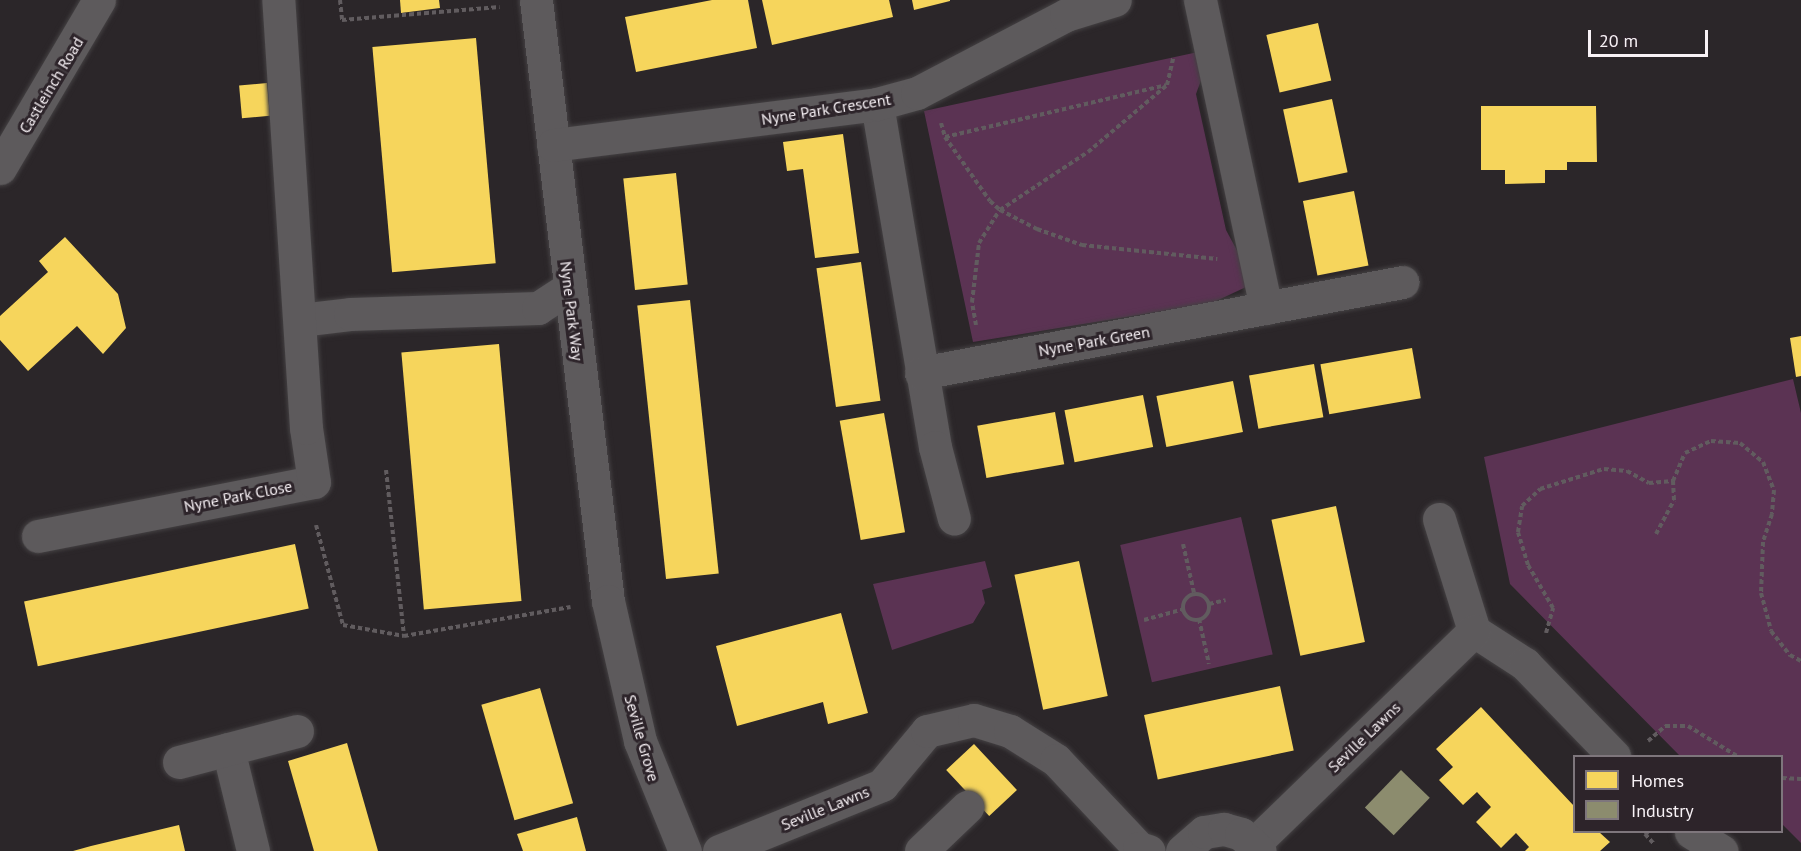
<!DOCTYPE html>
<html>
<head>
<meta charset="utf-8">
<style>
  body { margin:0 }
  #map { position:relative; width:1801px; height:851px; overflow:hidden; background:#2b2629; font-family:"PT Sans",sans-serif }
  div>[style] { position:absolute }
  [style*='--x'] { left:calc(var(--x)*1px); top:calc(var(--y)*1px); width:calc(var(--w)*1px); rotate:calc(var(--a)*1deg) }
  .green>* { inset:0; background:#5b3353; transform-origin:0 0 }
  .homes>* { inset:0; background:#f6d55c; transform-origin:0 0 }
  .industry>* { inset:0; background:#8c8c6e; transform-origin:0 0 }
  .path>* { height:4px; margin-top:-2px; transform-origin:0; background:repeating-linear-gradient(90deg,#615c5f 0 4.5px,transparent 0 7.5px) }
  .path>.ring { margin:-2px; padding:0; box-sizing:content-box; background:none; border:4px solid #615c5f; border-radius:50% }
  .roads { filter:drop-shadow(0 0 2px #444143) drop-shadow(0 0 2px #444143) }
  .minor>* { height:33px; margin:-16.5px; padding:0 16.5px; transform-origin:16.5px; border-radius:16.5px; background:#5d5a5c }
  span { translate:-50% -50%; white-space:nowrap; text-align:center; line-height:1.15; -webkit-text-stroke:6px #2d242a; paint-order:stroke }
  .street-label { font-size:16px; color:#f8f2f6 }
  .legend { position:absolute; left:1573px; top:755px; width:210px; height:78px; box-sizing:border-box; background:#2d242a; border:2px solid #7e767c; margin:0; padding:8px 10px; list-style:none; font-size:18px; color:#f8f2f6 }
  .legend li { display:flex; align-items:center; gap:12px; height:30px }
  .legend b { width:30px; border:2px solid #7e767c }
  .scale { position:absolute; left:1588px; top:30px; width:120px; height:27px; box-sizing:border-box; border:3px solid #f8f2f6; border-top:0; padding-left:8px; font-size:18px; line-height:21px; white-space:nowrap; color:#f8f2f6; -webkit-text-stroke:4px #2d242a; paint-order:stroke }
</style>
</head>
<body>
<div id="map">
  <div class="green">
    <i style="clip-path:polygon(1198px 52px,1203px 75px,1196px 94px,1226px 230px,1246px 267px,1246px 287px,1212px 303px,973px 342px,924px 111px)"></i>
    <i style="clip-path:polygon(1793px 379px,1801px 413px,1801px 843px,1782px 824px,1782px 756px,1680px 756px,1510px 584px,1484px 457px)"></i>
    <i style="left:1241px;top:517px;width:141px;height:124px;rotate:77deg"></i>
    <i style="clip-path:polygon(985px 561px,992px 587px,982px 590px,985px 603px,973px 623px,892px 650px,873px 584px)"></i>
  </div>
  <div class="homes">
    <i style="clip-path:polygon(400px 0,439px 0,440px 8px,401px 13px)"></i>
    <i style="clip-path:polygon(712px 0,748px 0,757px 48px,636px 72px,625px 17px)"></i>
    <i style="clip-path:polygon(762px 0,889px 0,893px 17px,772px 45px)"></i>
    <i style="clip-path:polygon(912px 0,950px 0,950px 1px,914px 10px)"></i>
    <i style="left:1318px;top:23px;width:59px;height:53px;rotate:77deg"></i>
    <i style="left:476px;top:38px;width:226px;height:104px;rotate:85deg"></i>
    <i style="left:267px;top:83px;width:33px;height:28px;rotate:85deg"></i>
    <i style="left:1332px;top:99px;width:75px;height:50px;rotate:78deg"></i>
    <i style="clip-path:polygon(1481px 106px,1596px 106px,1597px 162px,1567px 162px,1567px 170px,1545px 170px,1545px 183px,1505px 184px,1505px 170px,1481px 170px)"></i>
    <i style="clip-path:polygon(843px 134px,859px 253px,815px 258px,803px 169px,787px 171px,783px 142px)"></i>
    <i style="left:676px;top:173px;width:112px;height:53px;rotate:84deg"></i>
    <i style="left:1354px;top:191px;width:76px;height:52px;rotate:79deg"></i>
    <i style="clip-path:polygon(65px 237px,118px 294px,126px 328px,103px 354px,77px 326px,28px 371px,0 340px,0 316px,48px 272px,39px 261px)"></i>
    <i style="left:861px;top:262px;width:140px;height:45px;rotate:82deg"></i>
    <i style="left:690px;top:300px;width:275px;height:53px;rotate:84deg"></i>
    <i style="clip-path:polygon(1801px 336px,1801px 376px,1796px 377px,1790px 338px)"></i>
    <i style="left:499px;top:344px;width:258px;height:98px;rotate:85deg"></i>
    <i style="left:1412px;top:348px;width:51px;height:93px;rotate:80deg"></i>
    <i style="left:1314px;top:364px;width:54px;height:66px;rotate:80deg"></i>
    <i style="left:1233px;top:381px;width:52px;height:78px;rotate:79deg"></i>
    <i style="left:1143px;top:395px;width:53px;height:80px;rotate:79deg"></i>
    <i style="left:1055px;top:412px;width:53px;height:79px;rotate:80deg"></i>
    <i style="left:884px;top:413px;width:121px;height:45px;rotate:80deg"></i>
    <i style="left:1336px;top:506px;width:139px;height:66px;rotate:78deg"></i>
    <i style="left:295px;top:544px;width:66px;height:277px;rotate:78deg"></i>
    <i style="left:1079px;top:561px;width:138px;height:66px;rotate:78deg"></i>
    <i style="clip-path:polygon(841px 613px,868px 713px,828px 724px,823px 702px,737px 726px,716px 646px)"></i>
    <i style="left:1280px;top:686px;width:66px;height:139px;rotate:78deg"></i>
    <i style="left:540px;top:688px;width:120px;height:61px;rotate:74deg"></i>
    <i style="clip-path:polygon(1481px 707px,1574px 806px,1574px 832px,1599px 832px,1610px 842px,1600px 851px,1525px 851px,1529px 847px,1516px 833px,1501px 848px,1476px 822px,1491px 807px,1477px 792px,1463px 805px,1439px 780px,1453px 767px,1436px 749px)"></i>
    <i style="clip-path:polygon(347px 743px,378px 851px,314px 851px,288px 761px)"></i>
    <i style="left:974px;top:744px;width:63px;height:38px;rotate:47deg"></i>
    <i style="clip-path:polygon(577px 817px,586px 851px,523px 851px,517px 834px)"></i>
    <i style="clip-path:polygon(179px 825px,185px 851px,73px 851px,91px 846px)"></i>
  </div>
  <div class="industry">
    <i style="left:1401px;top:770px;width:40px;height:52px;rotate:44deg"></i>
  </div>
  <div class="path">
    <i style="--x:340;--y:0;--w:20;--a:84"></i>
    <i style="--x:342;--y:20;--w:158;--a:-4.7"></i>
    <i style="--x:941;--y:123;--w:15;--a:74"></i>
    <i style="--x:945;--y:137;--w:78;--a:54.9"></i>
    <i style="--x:990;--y:201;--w:13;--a:42"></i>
    <i style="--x:1000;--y:210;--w:42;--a:27.2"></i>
    <i style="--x:1037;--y:229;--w:48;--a:19.6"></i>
    <i style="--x:1082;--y:245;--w:136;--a:5.9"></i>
    <i style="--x:945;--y:137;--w:227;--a:-13.2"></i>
    <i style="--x:976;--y:325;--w:23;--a:-100"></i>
    <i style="--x:972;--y:302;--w:59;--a:-83.2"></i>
    <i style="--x:979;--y:243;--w:39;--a:-58"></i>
    <i style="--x:1000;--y:210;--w:105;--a:-33.4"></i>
    <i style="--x:1088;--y:152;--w:104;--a:-40.3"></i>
    <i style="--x:1167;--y:85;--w:28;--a:-77"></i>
    <i style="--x:386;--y:470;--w:167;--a:83.8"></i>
    <i style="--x:316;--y:525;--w:104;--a:74.9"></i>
    <i style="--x:343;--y:625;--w:62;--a:10.2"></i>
    <i style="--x:404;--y:636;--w:169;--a:-9.9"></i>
    <i style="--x:1656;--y:534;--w:38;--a:-62"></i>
    <i style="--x:1674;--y:500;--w:19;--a:-93"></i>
    <i style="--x:1183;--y:544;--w:50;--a:77.3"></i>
    <i class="ring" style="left:1183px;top:594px;width:22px;height:22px"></i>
    <i style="--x:1209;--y:604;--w:17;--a:-13"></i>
    <i style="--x:1199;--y:619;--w:46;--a:77.5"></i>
    <i style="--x:1144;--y:620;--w:41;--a:-15.4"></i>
    <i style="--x:1546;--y:633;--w:26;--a:-74"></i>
    <i style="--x:1553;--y:608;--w:50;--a:-120.2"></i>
    <i style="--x:1528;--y:565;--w:34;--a:-107"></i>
    <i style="--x:1518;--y:532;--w:26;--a:-81"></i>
    <i style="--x:1522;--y:506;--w:25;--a:-43"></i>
    <i style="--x:1540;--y:489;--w:67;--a:-17.4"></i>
    <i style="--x:1604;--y:469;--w:23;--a:5"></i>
    <i style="--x:1627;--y:471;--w:25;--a:29"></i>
    <i style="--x:1649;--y:483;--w:24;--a:-5"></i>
    <i style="--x:1673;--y:481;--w:30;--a:-67"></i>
    <i style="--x:1685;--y:453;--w:29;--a:-25"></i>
    <i style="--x:1711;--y:441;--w:29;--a:4"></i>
    <i style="--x:1740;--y:443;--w:30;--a:40"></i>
    <i style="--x:1763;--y:462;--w:30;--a:69"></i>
    <i style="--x:1774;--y:490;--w:24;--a:95"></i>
    <i style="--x:1772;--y:514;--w:29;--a:108"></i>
    <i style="--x:1763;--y:542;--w:51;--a:92.2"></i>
    <i style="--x:1761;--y:593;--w:39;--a:75"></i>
    <i style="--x:1771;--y:631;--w:31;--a:52"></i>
    <i style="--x:1790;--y:655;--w:13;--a:29"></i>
    <i style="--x:1648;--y:741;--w:23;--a:-41"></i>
    <i style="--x:1665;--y:726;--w:23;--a:0"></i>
    <i style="--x:1688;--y:726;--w:57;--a:31.5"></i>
    <i style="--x:1782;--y:778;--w:19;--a:3"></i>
    <i style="--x:1648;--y:832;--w:4;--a:146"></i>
    <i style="--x:1645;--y:834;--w:13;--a:48"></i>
  </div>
  <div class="roads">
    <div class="minor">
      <i style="--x:536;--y:0;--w:605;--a:83.17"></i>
      <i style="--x:608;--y:601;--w:144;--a:77.1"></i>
      <i style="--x:640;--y:741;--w:119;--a:67.8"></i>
      <i style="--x:1200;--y:0;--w:315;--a:77.9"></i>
      <i style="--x:877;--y:104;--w:348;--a:80.4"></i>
      <i style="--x:935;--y:447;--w:74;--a:75.2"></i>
      <i style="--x:553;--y:145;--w:327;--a:-7.2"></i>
      <i style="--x:877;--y:104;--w:41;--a:-15.4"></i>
      <i style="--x:917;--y:93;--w:168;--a:-27.6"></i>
      <i style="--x:1066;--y:15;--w:51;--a:-17"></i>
      <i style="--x:0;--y:168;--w:195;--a:-59.5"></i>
      <i style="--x:300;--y:320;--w:50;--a:-6.8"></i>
      <i style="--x:350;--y:314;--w:188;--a:-1.8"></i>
      <i style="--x:538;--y:308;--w:37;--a:-33"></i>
      <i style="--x:921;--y:373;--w:490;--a:-10.7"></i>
      <i style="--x:1439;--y:519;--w:117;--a:72.6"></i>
      <i style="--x:1474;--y:631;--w:61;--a:32.9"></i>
      <i style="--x:1525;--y:664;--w:128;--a:45.9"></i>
      <i style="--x:38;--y:536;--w:281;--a:-11.1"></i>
      <i style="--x:314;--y:482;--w:55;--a:-98.4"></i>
      <i style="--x:306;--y:428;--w:429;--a:-93.7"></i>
      <i style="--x:228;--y:749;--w:105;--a:76.2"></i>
      <i style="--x:179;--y:762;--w:122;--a:-14.7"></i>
      <i style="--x:1691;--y:832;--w:36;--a:32"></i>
      <i style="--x:1255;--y:843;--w:305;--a:-44.1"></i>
      <i style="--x:719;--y:851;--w:176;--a:-22"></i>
      <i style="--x:882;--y:785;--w:70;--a:-50.2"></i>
      <i style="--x:927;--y:731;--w:48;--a:-13.2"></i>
      <i style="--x:974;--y:720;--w:38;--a:17"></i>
      <i style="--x:1010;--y:731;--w:54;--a:32.2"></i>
      <i style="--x:1056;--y:760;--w:121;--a:46.7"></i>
      <i style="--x:1139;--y:848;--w:10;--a:17"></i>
      <i style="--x:921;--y:851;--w:64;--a:-43.7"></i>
      <i style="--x:1182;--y:851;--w:29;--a:-41"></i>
      <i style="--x:1204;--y:832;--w:20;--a:-9"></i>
      <i style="--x:1224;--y:829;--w:18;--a:16"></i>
      <i style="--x:1241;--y:834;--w:25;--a:42"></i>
    </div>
  </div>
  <div class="street-label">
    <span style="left:51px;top:85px;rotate:-59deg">Castleinch Road</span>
    <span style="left:826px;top:109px;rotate:-9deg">Nyne Park Crescent</span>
    <span style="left:572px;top:311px;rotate:83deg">Nyne Park Way</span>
    <span style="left:1094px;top:341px;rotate:-10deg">Nyne Park Green</span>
    <span style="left:238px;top:496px;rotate:-11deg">Nyne Park Close</span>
    <span style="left:1364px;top:737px;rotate:-44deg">Seville Lawns</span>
    <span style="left:642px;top:738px;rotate:74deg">Seville Grove</span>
    <span style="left:825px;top:808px;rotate:-22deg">Seville Lawns</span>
  </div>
  <ul class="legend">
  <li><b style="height:16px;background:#f6d55c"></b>Homes</li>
  <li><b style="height:16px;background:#8c8c6e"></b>Industry</li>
  </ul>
  <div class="scale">20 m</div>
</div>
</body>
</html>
